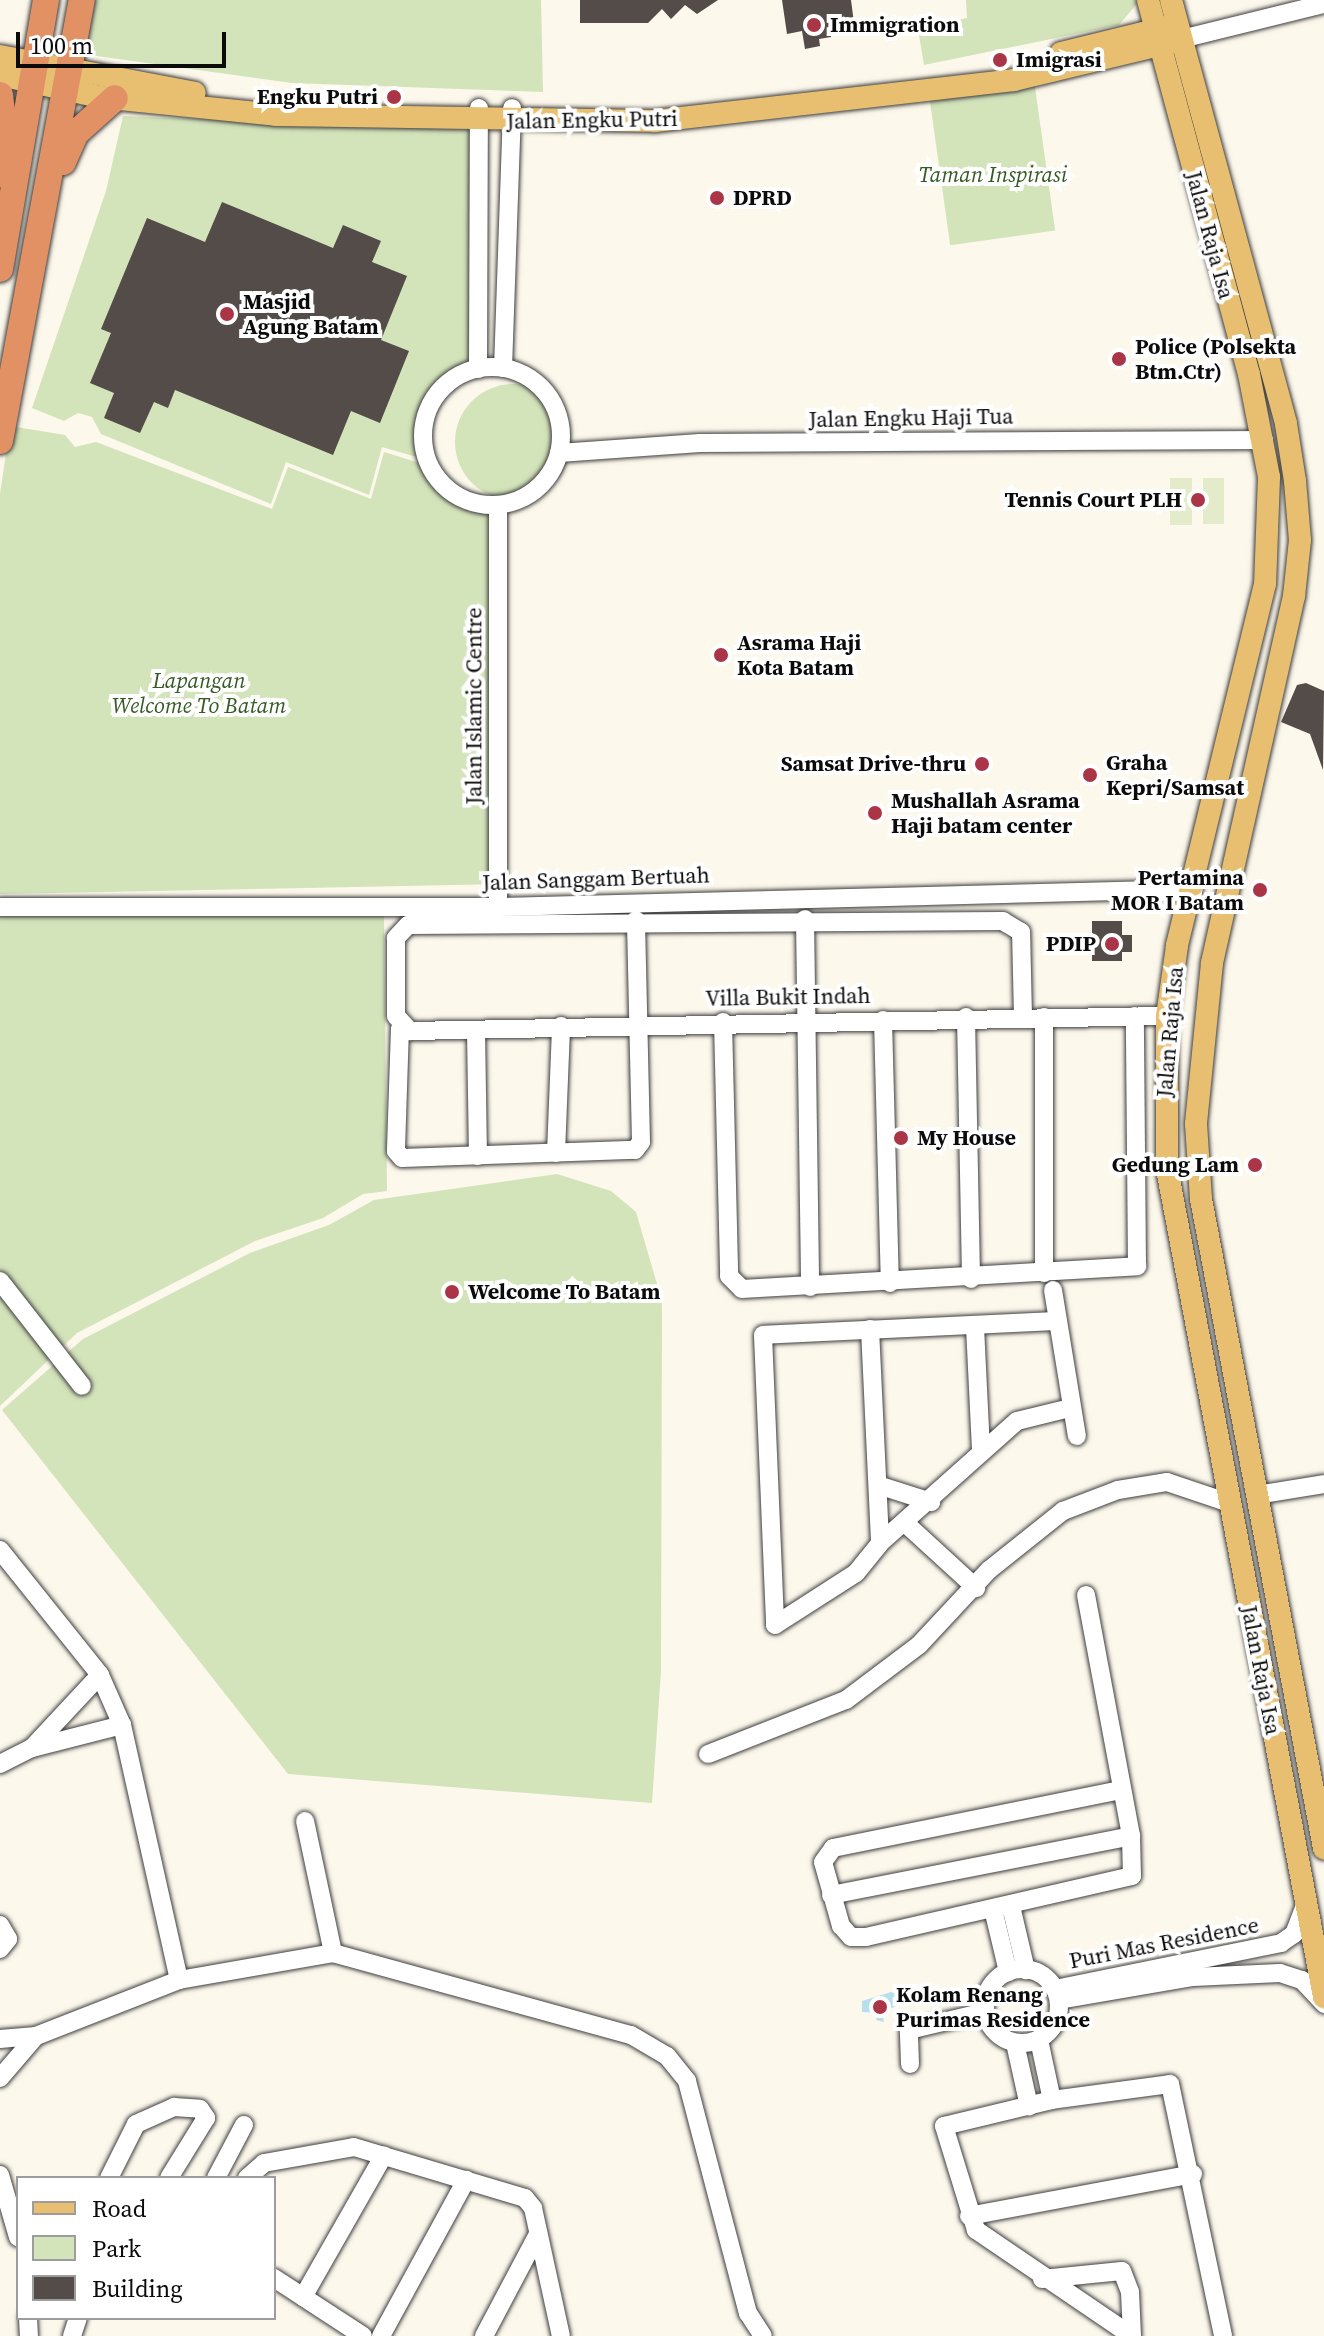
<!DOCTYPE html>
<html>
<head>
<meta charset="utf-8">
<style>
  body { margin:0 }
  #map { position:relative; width:1324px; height:2336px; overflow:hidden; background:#fdf8ec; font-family:"Source Serif 4",serif }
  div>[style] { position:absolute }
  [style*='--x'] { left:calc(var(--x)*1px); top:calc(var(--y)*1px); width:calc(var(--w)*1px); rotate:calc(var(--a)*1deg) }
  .green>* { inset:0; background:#d3e3ba; transform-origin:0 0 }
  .round { border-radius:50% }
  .pitch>* { inset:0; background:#e3ebcb; transform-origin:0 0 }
  .water>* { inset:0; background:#b7dfee }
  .building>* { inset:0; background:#534c49 }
  .roads { filter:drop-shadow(0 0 2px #3e3e3e) drop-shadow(0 0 2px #3e3e3e) }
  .minor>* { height:18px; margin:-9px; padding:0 9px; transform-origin:9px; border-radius:9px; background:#fff }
  .minor>.ring { margin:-9px; padding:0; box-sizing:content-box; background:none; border:18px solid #fff; border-radius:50% }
  .major>* { height:22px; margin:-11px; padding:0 11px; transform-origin:11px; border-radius:11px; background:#e8bf71 }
  .highway>* { height:26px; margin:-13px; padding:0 13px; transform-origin:13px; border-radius:13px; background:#e29164 }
  .dots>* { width:22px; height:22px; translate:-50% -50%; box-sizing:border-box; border:4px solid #fff; border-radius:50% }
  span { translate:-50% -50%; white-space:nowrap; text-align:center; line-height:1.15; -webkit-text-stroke:8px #fff; paint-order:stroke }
  .poi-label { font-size:22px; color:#0b0b0b; font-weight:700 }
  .left { translate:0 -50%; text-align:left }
  .right { translate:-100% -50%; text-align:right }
  .street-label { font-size:22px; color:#0b0b0b }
  .park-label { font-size:22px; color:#355a24; font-style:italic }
  .legend { position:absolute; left:16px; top:2176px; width:260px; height:144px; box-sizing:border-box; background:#fff; border:2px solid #9d9d9d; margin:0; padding:10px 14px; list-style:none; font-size:24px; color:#0b0b0b }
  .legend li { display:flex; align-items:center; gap:16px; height:40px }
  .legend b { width:40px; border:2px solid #9d9d9d }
  .scale { position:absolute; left:16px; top:32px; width:210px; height:36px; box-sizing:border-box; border:4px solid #0b0b0b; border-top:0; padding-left:10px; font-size:24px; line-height:28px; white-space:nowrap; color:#0b0b0b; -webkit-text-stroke:6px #fff; paint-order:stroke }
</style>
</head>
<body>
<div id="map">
  <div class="green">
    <i style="clip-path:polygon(90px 0,541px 0,543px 92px,292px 83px,82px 54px)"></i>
    <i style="clip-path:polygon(966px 0,1140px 0,1119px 25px,924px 65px,918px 29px,967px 18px)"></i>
    <i style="left:1034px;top:80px;width:152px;height:106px;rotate:82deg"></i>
    <i style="clip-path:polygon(123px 116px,477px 130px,475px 361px,436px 388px,419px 437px,424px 459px,382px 447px,369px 495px,286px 462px,271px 504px,101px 434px,92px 417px,78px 413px,64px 421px,32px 408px,106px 191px)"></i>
    <i class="round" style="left:455px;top:384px;width:116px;height:116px"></i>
    <i style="clip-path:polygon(10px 426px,65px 435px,75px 447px,96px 442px,272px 509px,288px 467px,371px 499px,384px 452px,439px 469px,467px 503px,506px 515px,503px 884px,0 894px,0 494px)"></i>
    <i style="clip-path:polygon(384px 913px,387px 1191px,363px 1194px,323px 1218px,255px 1241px,77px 1333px,0 1406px,0 915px)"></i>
    <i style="clip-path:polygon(557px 1174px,611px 1191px,636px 1212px,662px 1301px,661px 1671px,652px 1803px,288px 1774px,2px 1410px,83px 1339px,250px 1253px,329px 1225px,374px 1200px)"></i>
  </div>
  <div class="pitch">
    <i style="left:1170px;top:478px;width:22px;height:47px"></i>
    <i style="left:1203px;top:478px;width:21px;height:46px"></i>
  </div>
  <div class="water">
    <i style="clip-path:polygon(891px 1992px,900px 1994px,901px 2004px,882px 2012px,884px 2022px,876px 2020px,878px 2013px,862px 2012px,862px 2001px)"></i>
  </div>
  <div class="building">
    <i style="clip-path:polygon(580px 0,718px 0,697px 14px,685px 5px,671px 19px,662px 9px,648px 23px,580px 23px)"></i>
    <i style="clip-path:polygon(782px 0,851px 0,854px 23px,830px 27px,831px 37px,819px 39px,820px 46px,805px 49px,802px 31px,787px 34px)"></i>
    <i style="clip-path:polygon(222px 202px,333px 248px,343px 225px,381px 241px,372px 262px,407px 276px,381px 340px,409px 351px,380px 423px,351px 411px,333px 455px,175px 390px,168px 408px,154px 402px,140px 433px,104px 418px,114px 393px,90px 383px,111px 333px,101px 329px,147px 218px,205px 242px)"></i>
    <i style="clip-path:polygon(1306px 683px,1324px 691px,1323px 770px,1310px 734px,1281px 722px,1297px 685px)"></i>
    <i style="clip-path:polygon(1092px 921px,1122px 921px,1122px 935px,1132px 935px,1132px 952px,1122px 952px,1122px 961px,1092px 961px)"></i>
  </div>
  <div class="roads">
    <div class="minor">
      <i style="--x:1181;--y:39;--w:147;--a:-13.8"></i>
      <i class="ring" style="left:423px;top:367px;width:120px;height:120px"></i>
      <i style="--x:503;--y:368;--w:260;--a:-88"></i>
      <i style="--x:478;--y:369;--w:261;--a:-89.8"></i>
      <i style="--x:559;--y:453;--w:141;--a:-4.1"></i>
      <i style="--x:700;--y:443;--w:564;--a:-0.3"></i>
      <i style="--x:498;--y:505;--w:402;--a:90"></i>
      <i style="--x:0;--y:907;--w:498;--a:0"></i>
      <i style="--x:498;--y:907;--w:696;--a:-1.48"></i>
      <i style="--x:805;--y:919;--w:368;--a:89.2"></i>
      <i style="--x:966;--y:1017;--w:262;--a:88.9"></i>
      <i style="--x:1023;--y:1017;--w:85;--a:-91.3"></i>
      <i style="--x:1021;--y:932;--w:21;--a:-149"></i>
      <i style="--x:1003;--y:921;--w:595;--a:179.61"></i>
      <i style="--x:408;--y:925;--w:18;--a:133"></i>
      <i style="--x:396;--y:938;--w:78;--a:90"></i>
      <i style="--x:396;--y:1016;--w:21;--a:47"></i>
      <i style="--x:410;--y:1031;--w:757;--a:-1.14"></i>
      <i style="--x:1044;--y:1017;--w:256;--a:90"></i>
      <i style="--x:883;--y:1020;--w:263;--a:88.5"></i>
      <i style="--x:723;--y:1022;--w:254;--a:88.6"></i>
      <i style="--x:729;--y:1276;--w:18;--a:45"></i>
      <i style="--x:742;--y:1289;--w:396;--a:-3.3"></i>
      <i style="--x:1137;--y:1266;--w:250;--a:-90.5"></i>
      <i style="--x:400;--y:1028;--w:123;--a:91.9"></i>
      <i style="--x:396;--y:1151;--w:9;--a:49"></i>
      <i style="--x:402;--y:1158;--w:233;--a:-2"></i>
      <i style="--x:635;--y:1150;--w:10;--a:-53"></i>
      <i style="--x:641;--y:1142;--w:222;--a:-91.3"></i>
      <i style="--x:476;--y:1030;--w:126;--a:89.1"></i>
      <i style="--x:556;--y:1153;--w:127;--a:-87.7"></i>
      <i style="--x:0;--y:1281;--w:133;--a:52"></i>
      <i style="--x:1053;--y:1290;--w:148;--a:80.7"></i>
      <i style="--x:1057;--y:1321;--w:294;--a:177.3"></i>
      <i style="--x:763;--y:1335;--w:290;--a:87.6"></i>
      <i style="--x:775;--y:1625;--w:96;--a:-32.7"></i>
      <i style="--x:856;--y:1573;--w:38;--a:-51"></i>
      <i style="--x:880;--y:1543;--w:183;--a:-41.7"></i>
      <i style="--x:1017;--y:1421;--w:55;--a:-13.8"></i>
      <i style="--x:975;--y:1327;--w:121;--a:87.2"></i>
      <i style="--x:870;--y:1329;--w:214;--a:87.3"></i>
      <i style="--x:878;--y:1485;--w:56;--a:17.8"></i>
      <i style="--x:1257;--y:1495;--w:68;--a:-9.3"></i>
      <i style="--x:904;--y:1522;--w:98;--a:42.5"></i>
      <i style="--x:0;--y:1550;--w:160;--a:51.3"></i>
      <i style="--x:100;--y:1675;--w:55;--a:66.3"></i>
      <i style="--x:122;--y:1725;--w:261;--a:77.4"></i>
      <i style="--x:1086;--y:1595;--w:245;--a:79.4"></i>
      <i style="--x:1131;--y:1836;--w:40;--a:88.6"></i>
      <i style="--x:1132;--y:1876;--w:273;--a:167.1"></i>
      <i style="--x:866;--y:1937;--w:15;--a:180"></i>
      <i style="--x:851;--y:1937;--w:15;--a:-132"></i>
      <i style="--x:841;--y:1926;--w:66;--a:-105.7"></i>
      <i style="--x:823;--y:1862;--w:17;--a:-54"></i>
      <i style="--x:833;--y:1848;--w:294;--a:-11.4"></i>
      <i style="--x:100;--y:1675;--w:100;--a:133"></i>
      <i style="--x:32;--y:1748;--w:93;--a:-14.3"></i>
      <i style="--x:708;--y:1754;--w:148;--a:-21.4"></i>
      <i style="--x:846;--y:1700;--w:91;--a:-37"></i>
      <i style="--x:919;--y:1645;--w:103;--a:-47"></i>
      <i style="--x:989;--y:1570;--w:95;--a:-38.6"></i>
      <i style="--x:1063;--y:1511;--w:59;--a:-20.9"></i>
      <i style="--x:1118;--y:1490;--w:50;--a:-9.3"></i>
      <i style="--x:1167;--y:1482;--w:65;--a:18.7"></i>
      <i style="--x:0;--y:1764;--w:36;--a:-27"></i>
      <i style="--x:305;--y:1821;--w:135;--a:78"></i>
      <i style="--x:831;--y:1895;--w:306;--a:-11.1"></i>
      <i style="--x:1011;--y:1906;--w:66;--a:76.8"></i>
      <i style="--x:993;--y:1909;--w:65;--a:76.6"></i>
      <i style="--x:0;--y:1925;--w:16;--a:60"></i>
      <i style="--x:8;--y:1939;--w:13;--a:129"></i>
      <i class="ring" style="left:985px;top:1969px;width:56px;height:56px"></i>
      <i style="--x:1055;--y:1989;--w:231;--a:-11.5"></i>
      <i style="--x:1281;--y:1943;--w:16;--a:-35"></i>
      <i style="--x:1294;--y:1934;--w:33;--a:-69"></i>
      <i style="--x:1065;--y:1999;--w:130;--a:-9.8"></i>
      <i style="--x:1193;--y:1977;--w:87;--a:-2.6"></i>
      <i style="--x:1280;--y:1973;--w:23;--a:18"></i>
      <i style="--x:1302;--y:1980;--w:33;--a:47"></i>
      <i style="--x:0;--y:2039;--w:36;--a:-5"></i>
      <i style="--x:36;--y:2036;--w:154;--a:-21.4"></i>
      <i style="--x:179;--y:1980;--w:156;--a:-9.9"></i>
      <i style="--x:333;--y:1953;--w:309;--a:15.4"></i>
      <i style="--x:631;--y:2035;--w:42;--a:30.3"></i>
      <i style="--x:667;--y:2056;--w:32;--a:51"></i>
      <i style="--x:687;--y:2081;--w:240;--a:75.3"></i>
      <i style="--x:748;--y:2313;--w:27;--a:57"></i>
      <i style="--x:1039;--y:2040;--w:61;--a:77.8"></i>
      <i style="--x:1015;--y:2043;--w:65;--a:77.5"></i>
      <i style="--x:910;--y:2064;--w:34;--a:-92"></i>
      <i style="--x:909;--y:2030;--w:78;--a:-13.3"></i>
      <i style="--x:0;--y:2078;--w:55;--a:-49.4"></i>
      <i style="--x:0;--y:2175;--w:65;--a:73.8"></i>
      <i style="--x:109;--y:2178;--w:60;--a:-63.4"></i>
      <i style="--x:136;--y:2124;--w:42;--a:-24.1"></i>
      <i style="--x:174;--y:2107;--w:26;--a:4"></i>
      <i style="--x:200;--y:2109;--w:11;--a:56"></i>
      <i style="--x:206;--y:2118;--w:70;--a:121.7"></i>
      <i style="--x:216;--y:2178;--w:60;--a:-62.2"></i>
      <i style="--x:247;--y:2178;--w:23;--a:-41"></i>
      <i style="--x:264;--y:2163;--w:91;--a:-10.1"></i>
      <i style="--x:354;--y:2147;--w:178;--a:16.6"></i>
      <i style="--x:525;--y:2198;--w:13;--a:51"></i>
      <i style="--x:533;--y:2208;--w:131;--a:77.7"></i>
      <i style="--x:969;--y:2216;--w:228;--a:-10.6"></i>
      <i style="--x:274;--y:2278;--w:106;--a:33.1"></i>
      <i style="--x:1042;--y:2279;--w:80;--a:-5.7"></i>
      <i style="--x:1122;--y:2271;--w:22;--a:69"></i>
      <i style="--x:1130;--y:2292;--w:44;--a:87.4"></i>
      <i style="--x:303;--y:2297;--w:163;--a:-60.3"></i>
      <i style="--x:28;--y:2318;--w:18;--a:87"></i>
      <i style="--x:72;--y:2336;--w:19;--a:-72"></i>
      <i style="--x:381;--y:2336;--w:178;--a:-61.4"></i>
      <i style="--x:484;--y:2336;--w:115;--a:-62.1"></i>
      <i style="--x:1132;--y:2336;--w:189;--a:-145.8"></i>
      <i style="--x:976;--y:2230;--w:109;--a:-107.1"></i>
      <i style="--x:944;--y:2126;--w:111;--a:-13.5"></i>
      <i style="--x:1052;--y:2100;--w:119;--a:-7.7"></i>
      <i style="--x:1170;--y:2084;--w:258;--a:78.1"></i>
    </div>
    <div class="major">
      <i style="--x:1148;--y:0;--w:387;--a:74.9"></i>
      <i style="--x:1249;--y:374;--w:105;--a:79"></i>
      <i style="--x:1269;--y:477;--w:107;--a:92.1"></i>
      <i style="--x:1265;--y:584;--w:373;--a:103.7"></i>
      <i style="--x:1177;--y:946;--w:71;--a:98.1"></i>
      <i style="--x:1167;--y:1016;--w:153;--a:90"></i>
      <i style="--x:1167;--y:1169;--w:843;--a:79.26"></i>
      <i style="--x:1171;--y:0;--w:439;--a:74.8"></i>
      <i style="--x:1286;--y:424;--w:58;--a:81"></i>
      <i style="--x:1295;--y:481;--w:59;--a:85.2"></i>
      <i style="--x:1300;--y:540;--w:56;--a:96.1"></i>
      <i style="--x:1294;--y:596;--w:376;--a:102.6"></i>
      <i style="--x:1212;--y:963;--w:162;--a:95.7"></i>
      <i style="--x:1196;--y:1124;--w:75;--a:86.2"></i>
      <i style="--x:1201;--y:1199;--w:661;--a:79.27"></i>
      <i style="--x:1061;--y:53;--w:109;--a:-13.8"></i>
      <i style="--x:0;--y:56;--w:198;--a:10.7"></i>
      <i style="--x:0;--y:75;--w:102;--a:12.4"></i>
      <i style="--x:100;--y:97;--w:177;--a:5.8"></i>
      <i style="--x:276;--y:115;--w:379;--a:0.9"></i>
      <i style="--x:655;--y:121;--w:361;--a:-6.5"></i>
      <i style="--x:1014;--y:80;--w:163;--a:-13.5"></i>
    </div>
    <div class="highway">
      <i style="--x:0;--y:95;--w:84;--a:83.1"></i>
      <i style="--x:63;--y:162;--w:32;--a:-66"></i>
      <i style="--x:76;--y:133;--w:52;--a:-41.9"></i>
      <i style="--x:0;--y:269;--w:273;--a:-80.3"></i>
      <i style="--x:0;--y:441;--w:449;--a:-79.5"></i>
    </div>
  </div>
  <div class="dots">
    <i style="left:814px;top:25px;background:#aa3546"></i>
    <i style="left:1000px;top:60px;background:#aa3546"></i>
    <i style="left:394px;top:97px;background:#aa3546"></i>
    <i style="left:717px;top:198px;background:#aa3546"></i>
    <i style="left:227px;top:314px;background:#aa3546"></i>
    <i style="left:1119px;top:359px;background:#aa3546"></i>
    <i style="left:1198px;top:500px;background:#aa3546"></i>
    <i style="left:721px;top:655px;background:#aa3546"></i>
    <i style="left:982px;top:764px;background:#aa3546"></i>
    <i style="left:1090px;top:775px;background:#aa3546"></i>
    <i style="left:875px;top:813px;background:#aa3546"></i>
    <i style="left:1260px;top:890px;background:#aa3546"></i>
    <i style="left:1112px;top:944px;background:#aa3546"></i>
    <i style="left:901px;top:1138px;background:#aa3546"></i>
    <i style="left:1255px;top:1165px;background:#aa3546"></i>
    <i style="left:452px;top:1292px;background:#aa3546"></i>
    <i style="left:880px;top:2007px;background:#aa3546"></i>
  </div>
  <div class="poi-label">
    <span class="left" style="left:830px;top:25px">Immigration</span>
    <span class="left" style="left:1016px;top:60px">Imigrasi</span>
    <span class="right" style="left:378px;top:97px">Engku Putri</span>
    <span class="left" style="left:733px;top:198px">DPRD</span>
    <span class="left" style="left:243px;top:314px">Masjid<br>Agung Batam</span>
    <span class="left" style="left:1135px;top:359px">Police (Polsekta<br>Btm.Ctr)</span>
    <span class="right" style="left:1182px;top:500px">Tennis Court PLH</span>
    <span class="left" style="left:737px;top:655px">Asrama Haji<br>Kota Batam</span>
    <span class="left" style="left:1106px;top:775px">Graha<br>Kepri/Samsat</span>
    <span class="right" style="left:966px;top:764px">Samsat Drive-thru</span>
    <span class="left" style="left:891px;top:813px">Mushallah Asrama<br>Haji batam center</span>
    <span class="right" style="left:1244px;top:890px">Pertamina<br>MOR I Batam</span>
    <span class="right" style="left:1096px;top:944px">PDIP</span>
    <span class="left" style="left:917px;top:1138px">My House</span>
    <span class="right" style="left:1239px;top:1165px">Gedung Lam</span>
    <span class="left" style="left:468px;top:1292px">Welcome To Batam</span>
    <span class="left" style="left:896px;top:2007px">Kolam Renang<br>Purimas Residence</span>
  </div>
  <div class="street-label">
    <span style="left:592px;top:120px;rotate:-1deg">Jalan Engku Putri</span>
    <span style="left:1210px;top:235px;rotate:75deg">Jalan Raja Isa</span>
    <span style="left:911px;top:418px;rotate:-1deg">Jalan Engku Haji Tua</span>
    <span style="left:474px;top:706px;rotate:-90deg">Jalan Islamic Centre</span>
    <span style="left:596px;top:879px;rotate:-2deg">Jalan Sanggam Bertuah</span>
    <span style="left:788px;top:997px;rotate:-1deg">Villa Bukit Indah</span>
    <span style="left:1170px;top:1032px;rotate:-85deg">Jalan Raja Isa</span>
    <span style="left:1261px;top:1670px;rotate:79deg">Jalan Raja Isa</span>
    <span style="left:1164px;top:1943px;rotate:-11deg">Puri Mas Residence</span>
  </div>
  <div class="park-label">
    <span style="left:993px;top:175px">Taman Inspirasi</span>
    <span style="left:199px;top:693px">Lapangan<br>Welcome To Batam</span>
  </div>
  <ul class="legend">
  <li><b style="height:10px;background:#e8bf71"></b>Road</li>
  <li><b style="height:22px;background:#d3e3ba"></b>Park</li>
  <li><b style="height:22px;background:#534c49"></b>Building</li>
  </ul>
  <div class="scale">100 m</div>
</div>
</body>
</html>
